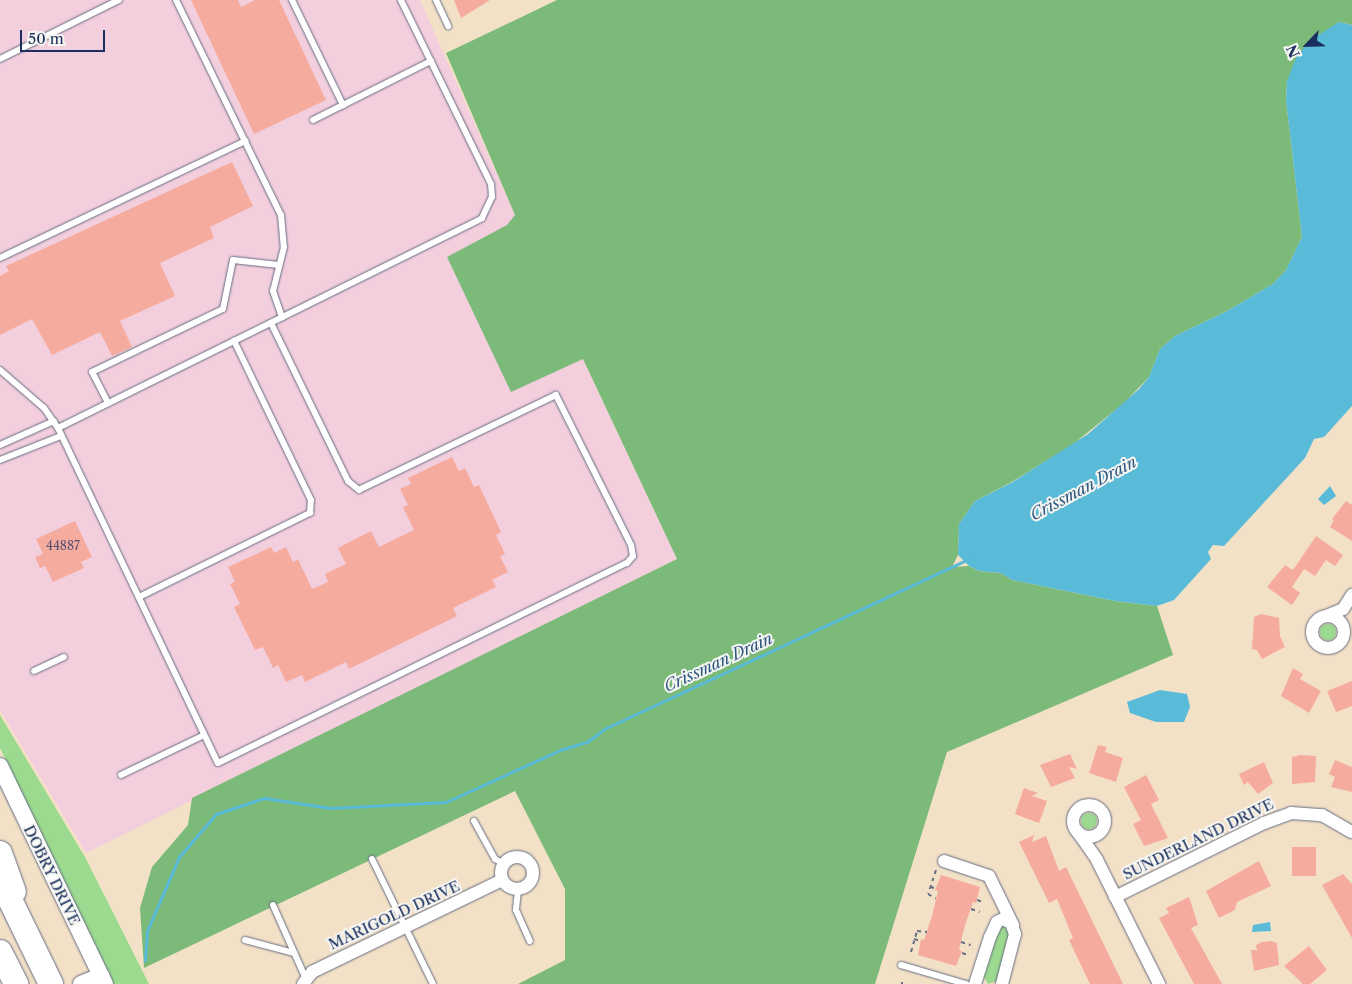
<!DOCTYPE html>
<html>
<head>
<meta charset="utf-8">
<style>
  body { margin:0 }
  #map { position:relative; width:1352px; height:984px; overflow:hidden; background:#f3e1c7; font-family:"Libre Caslon Text",serif }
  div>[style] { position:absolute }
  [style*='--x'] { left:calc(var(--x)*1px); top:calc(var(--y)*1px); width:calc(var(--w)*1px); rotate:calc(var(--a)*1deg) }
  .built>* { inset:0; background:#f3cfde }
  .green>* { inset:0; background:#9bda8f }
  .round { border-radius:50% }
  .forest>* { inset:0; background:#7cba7a }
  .water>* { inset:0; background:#5abbd8 }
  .stream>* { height:3px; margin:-1.5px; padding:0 1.5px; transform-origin:1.5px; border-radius:1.5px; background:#5abbd8 }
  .building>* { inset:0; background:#f6ab9f; transform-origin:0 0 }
  .path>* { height:2px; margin-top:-1px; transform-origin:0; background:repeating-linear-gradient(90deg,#676d83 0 4px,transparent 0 8px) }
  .roads { filter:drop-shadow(0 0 1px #676d83) drop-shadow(0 0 1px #676d83) }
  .service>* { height:6px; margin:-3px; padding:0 3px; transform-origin:3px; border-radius:3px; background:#fff }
  .minor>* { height:12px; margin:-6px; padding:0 6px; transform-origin:6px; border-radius:6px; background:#fff }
  .minor>.ring { margin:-6px; padding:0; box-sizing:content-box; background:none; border:12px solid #fff; border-radius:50% }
  .tertiary>* { height:16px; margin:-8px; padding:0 8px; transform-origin:8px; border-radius:8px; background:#fff }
  .motorway>* { height:24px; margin:-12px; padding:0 12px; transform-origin:12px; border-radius:12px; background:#fff }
  span { translate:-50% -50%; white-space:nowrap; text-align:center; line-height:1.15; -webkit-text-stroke:4px #f6f6f2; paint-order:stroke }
  .number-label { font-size:12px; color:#524e6e }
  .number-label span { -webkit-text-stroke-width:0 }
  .street-label { font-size:15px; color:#1b2f5e }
  .water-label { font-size:16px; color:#2e5983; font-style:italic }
  .north { position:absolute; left:1282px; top:20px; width:50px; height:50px; -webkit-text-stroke:4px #f6f6f2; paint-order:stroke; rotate:246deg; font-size:14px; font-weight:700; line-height:20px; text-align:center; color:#1b2f5e }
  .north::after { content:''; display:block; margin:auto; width:18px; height:22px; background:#1b2f5e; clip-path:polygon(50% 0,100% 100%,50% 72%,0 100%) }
  .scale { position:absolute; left:20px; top:30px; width:85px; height:22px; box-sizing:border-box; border:2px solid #1b2f5e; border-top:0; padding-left:6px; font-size:15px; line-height:18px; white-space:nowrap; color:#1b2f5e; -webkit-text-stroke:4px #f6f6f2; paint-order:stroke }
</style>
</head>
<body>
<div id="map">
  <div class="built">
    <i style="clip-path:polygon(0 0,420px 0,515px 215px,677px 559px,86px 853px,0 710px)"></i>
  </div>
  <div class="green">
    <i class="round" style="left:1320px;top:624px;width:16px;height:16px"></i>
    <i style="clip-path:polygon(0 715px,85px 857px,149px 984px,113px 984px,0 748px)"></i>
    <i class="round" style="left:1081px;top:813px;width:16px;height:16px"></i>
    <i style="clip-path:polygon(1006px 926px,1010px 931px,997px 981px,988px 984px,984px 977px,999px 928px)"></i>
  </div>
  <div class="forest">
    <i style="clip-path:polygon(557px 0,1352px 0,1352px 25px,1339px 22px,1287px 81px,1286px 100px,1302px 237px,1286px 270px,1273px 284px,1227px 311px,1175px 336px,1160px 349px,1149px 377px,1124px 403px,1072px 445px,1010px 483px,975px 501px,959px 524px,958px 555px,952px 567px,969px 566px,979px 571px,1001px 573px,1012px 580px,1115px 601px,1157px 606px,1173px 655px,947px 752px,875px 984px,518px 984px,565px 960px,565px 889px,515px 791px,144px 968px,140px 908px,152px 867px,188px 825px,192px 798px,677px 559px,583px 359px,511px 392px,447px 257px,507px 225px,515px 215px,446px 53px)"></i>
  </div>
  <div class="water">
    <i style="clip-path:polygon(1339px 22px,1352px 25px,1352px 406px,1324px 437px,1314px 439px,1305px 458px,1224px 546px,1213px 545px,1208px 552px,1211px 559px,1174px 600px,1157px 606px,1115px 601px,1012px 580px,1001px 573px,979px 571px,969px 566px,958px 555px,959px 524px,975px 501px,1011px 483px,1088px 434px,1139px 389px,1149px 377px,1160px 349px,1175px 336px,1227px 311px,1273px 284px,1286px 270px,1302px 237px,1286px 100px,1287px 81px,1296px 58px,1309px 41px)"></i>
    <i style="clip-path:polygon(1330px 486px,1336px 496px,1324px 505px,1318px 499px)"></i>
    <i style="clip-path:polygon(1160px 690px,1187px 694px,1190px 707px,1184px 722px,1156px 722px,1130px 713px,1127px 702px)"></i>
    <i style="clip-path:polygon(1270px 922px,1271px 931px,1252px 932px,1253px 925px)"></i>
  </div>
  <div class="stream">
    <i style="--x:145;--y:960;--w:29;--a:-86"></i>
    <i style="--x:147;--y:931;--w:81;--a:-66.6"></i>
    <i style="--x:179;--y:857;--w:57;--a:-49.3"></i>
    <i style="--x:216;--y:814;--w:51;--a:-18.4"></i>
    <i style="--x:264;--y:798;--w:67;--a:8.6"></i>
    <i style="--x:330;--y:808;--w:116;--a:-3"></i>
    <i style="--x:446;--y:802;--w:125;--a:-24.5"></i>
    <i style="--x:560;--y:750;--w:28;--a:-17"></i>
    <i style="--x:587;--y:742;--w:21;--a:-37"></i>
    <i style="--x:604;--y:729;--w:400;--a:-25"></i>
  </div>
  <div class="building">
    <i style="clip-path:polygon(191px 0,238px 0,241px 7px,255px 0,279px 0,326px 100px,254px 134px)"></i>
    <i style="clip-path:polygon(454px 0,490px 0,461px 18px)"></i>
    <i style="clip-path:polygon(232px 162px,253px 206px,210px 227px,214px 238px,160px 263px,175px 296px,120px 321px,132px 347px,112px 356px,100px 332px,52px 355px,32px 319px,0 335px,0 276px,9px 271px,6px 266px)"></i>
    <i style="clip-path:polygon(452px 457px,459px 471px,465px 468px,474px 487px,479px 485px,501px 532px,496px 535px,505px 554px,500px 556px,508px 572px,492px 580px,496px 587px,453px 608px,457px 616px,349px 669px,346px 662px,305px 682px,302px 675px,286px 682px,278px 665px,273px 668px,263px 647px,255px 650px,234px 607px,240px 604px,230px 584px,235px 582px,228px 567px,271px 547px,274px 553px,286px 547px,293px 562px,298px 559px,312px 589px,328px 582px,325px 574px,346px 564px,338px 548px,371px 531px,379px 547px,414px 530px,403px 507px,408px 505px,400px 489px,411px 484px,408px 478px)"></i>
    <i style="clip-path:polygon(1346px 501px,1352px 505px,1352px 541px,1330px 527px,1334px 520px,1332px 519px)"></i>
    <i style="clip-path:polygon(75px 521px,92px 557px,81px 562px,84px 568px,53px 582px,45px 566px,40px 568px,35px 557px,43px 554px,36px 539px)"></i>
    <i style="clip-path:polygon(1316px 536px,1343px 555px,1335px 566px,1326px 560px,1315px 576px,1304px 569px,1292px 587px,1300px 593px,1292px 605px,1267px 587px,1285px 565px,1293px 570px)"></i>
    <i style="clip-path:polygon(1261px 614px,1279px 618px,1280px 636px,1285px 647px,1262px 659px,1257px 650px,1252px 649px,1254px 617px)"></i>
    <i style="clip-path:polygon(1293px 668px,1303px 674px,1300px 679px,1321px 691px,1309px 713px,1281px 696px)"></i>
    <i style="clip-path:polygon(1352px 681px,1352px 706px,1336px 712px,1327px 691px)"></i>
    <i style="clip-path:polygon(1098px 745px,1107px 747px,1105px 752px,1123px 758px,1116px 782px,1089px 773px)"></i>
    <i style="clip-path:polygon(1070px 754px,1077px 769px,1069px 767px,1075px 778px,1051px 787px,1040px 765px)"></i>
    <i style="clip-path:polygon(1300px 755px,1316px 756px,1315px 782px,1292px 784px,1292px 757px)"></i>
    <i style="clip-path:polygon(1335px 760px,1352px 767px,1352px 792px,1331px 787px,1335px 777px,1329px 774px)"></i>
    <i style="clip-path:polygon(1264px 762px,1273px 783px,1258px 794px,1248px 782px,1244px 785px,1239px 774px)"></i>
    <i style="clip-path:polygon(1146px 775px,1159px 800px,1151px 804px,1168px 838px,1144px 846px,1133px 824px,1141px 820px,1124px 787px)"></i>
    <i style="clip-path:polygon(1024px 788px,1038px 793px,1032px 796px,1047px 801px,1039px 823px,1015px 814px)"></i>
    <i style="clip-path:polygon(1034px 835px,1032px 842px,1046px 836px,1059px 871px,1066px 867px,1123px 984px,1090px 984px,1069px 940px,1073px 938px,1057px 899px,1049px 903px,1019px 842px)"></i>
    <i style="left:1292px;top:847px;width:24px;height:29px"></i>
    <i style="clip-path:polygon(1259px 861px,1271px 886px,1237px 902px,1235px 910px,1219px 918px,1206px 891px)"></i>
    <i style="clip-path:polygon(1343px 874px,1352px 884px,1352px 938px,1322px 885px)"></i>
    <i style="clip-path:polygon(941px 875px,980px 887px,976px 903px,973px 902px,965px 925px,959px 950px,962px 951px,956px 966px,918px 955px,921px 939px,924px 940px,932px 916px,938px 891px,935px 890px)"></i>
    <i style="clip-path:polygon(1189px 897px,1198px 925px,1191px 928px,1222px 984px,1194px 984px,1159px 918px,1169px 913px,1166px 908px)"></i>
    <i style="clip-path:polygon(1271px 941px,1277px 943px,1279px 965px,1254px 971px,1251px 950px,1257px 950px,1256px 945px,1262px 942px)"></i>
    <i style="clip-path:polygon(1309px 946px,1327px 970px,1310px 984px,1303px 984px,1284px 966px)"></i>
  </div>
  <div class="path">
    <i style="--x:936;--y:870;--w:25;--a:108"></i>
    <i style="--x:928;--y:894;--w:9;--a:32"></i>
    <i style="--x:930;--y:887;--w:5;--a:11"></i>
    <i style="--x:977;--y:900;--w:6;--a:18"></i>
    <i style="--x:971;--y:909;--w:9;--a:18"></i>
    <i style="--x:914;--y:939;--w:6;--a:18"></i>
    <i style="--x:961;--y:942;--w:10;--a:17"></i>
    <i style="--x:911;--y:952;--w:22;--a:-74"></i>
    <i style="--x:917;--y:931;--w:10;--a:6"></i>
    <i style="--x:962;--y:953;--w:6;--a:18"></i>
    <i style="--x:902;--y:984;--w:2;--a:-90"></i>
  </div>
  <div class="roads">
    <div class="service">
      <i style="--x:176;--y:0;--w:239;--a:64"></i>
      <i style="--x:281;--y:215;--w:32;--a:85"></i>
      <i style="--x:284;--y:247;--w:45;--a:104"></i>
      <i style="--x:273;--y:291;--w:28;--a:71"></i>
      <i style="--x:292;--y:0;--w:117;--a:64.1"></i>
      <i style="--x:436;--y:0;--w:29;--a:65"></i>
      <i style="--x:0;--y:59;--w:133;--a:-26.4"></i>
      <i style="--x:313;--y:120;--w:132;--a:-26.6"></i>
      <i style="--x:0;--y:258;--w:272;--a:-25.5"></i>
      <i style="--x:0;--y:370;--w:58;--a:40.8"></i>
      <i style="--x:44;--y:408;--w:24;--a:55"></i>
      <i style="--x:58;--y:428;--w:371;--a:64.5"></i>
      <i style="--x:218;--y:763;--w:455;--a:-26.1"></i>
      <i style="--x:627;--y:563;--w:9;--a:-49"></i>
      <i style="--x:633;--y:556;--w:11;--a:-100"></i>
      <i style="--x:631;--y:545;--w:168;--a:-116.6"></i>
      <i style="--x:556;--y:395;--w:219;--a:154.3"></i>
      <i style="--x:359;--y:490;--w:14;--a:-141"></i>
      <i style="--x:348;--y:481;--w:176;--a:-116"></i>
      <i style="--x:108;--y:403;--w:35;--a:-117"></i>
      <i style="--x:92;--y:372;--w:145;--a:-25.7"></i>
      <i style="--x:223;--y:309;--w:50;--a:-78.5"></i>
      <i style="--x:233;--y:260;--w:46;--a:6.2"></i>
      <i style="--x:58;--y:428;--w:473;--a:-26.3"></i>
      <i style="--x:482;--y:218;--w:23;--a:-65"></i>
      <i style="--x:492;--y:197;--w:13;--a:-94"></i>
      <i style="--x:491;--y:184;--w:205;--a:-116.1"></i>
      <i style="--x:0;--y:445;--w:59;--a:-24"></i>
      <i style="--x:0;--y:460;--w:66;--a:-21.5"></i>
      <i style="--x:139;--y:597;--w:191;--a:-26.2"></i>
      <i style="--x:310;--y:513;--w:13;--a:-86"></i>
      <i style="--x:311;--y:500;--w:177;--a:-115.8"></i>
      <i style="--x:34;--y:671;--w:33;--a:-25"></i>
      <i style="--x:121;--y:775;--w:92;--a:-25.7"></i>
      <i style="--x:474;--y:821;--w:43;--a:61.1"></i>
      <i style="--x:495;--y:859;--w:10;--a:29"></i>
      <i style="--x:372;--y:859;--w:139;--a:64"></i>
      <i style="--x:518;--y:890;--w:20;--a:96"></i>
      <i style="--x:516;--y:910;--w:34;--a:66"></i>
      <i style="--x:273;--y:905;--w:81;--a:66"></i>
      <i style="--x:245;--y:940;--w:51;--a:14.9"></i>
      <i style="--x:901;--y:965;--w:68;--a:16.3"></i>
    </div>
    <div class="minor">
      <i style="--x:1326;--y:616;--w:18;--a:-22"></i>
      <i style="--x:1343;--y:609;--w:17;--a:-57"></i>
      <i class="ring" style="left:1312px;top:616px;width:20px;height:20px"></i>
      <i class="ring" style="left:1073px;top:805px;width:20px;height:20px"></i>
      <i style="--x:1077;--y:831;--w:35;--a:55"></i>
      <i style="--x:1097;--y:860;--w:139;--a:63.4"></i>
      <i class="ring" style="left:501px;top:857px;width:20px;height:20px"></i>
      <i style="--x:944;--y:861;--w:47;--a:18.4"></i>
      <i style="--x:989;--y:876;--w:55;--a:63.9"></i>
      <i style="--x:1115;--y:897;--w:166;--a:-26.4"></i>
      <i style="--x:1264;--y:823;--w:29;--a:-20"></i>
      <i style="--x:1291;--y:813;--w:31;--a:4"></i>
      <i style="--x:1322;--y:815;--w:34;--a:30"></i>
      <i style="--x:303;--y:984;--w:15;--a:-53"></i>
      <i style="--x:312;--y:972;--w:211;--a:-25.8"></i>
      <i style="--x:975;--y:984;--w:49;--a:-72.3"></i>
      <i style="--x:990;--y:937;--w:17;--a:-65"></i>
      <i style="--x:997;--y:922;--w:7;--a:-27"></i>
      <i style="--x:1003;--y:919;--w:9;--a:27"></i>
      <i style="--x:1011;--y:923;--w:12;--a:70"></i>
      <i style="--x:1015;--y:934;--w:52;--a:104.6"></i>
    </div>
    <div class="tertiary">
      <i style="--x:0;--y:766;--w:242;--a:64.3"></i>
      <i style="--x:81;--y:984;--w:22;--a:-22"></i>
    </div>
    <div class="motorway">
      <i style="--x:0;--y:853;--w:41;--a:70.3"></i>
      <i style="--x:0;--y:879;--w:117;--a:64.1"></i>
      <i style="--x:0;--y:952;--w:36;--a:63"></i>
    </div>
  </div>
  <div class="number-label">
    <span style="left:63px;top:546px">44887</span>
  </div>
  <div class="street-label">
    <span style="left:1198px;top:839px;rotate:-26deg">SUNDERLAND DRIVE</span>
    <span style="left:52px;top:875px;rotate:64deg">DOBRY DRIVE</span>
    <span style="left:394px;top:915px;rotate:-25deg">MARIGOLD DRIVE</span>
  </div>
  <div class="water-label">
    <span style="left:1083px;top:488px;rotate:-28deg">Crissman Drain</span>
    <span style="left:718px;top:662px;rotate:-25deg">Crissman Drain</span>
  </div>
  <div class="north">N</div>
  <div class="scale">50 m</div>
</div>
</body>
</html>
